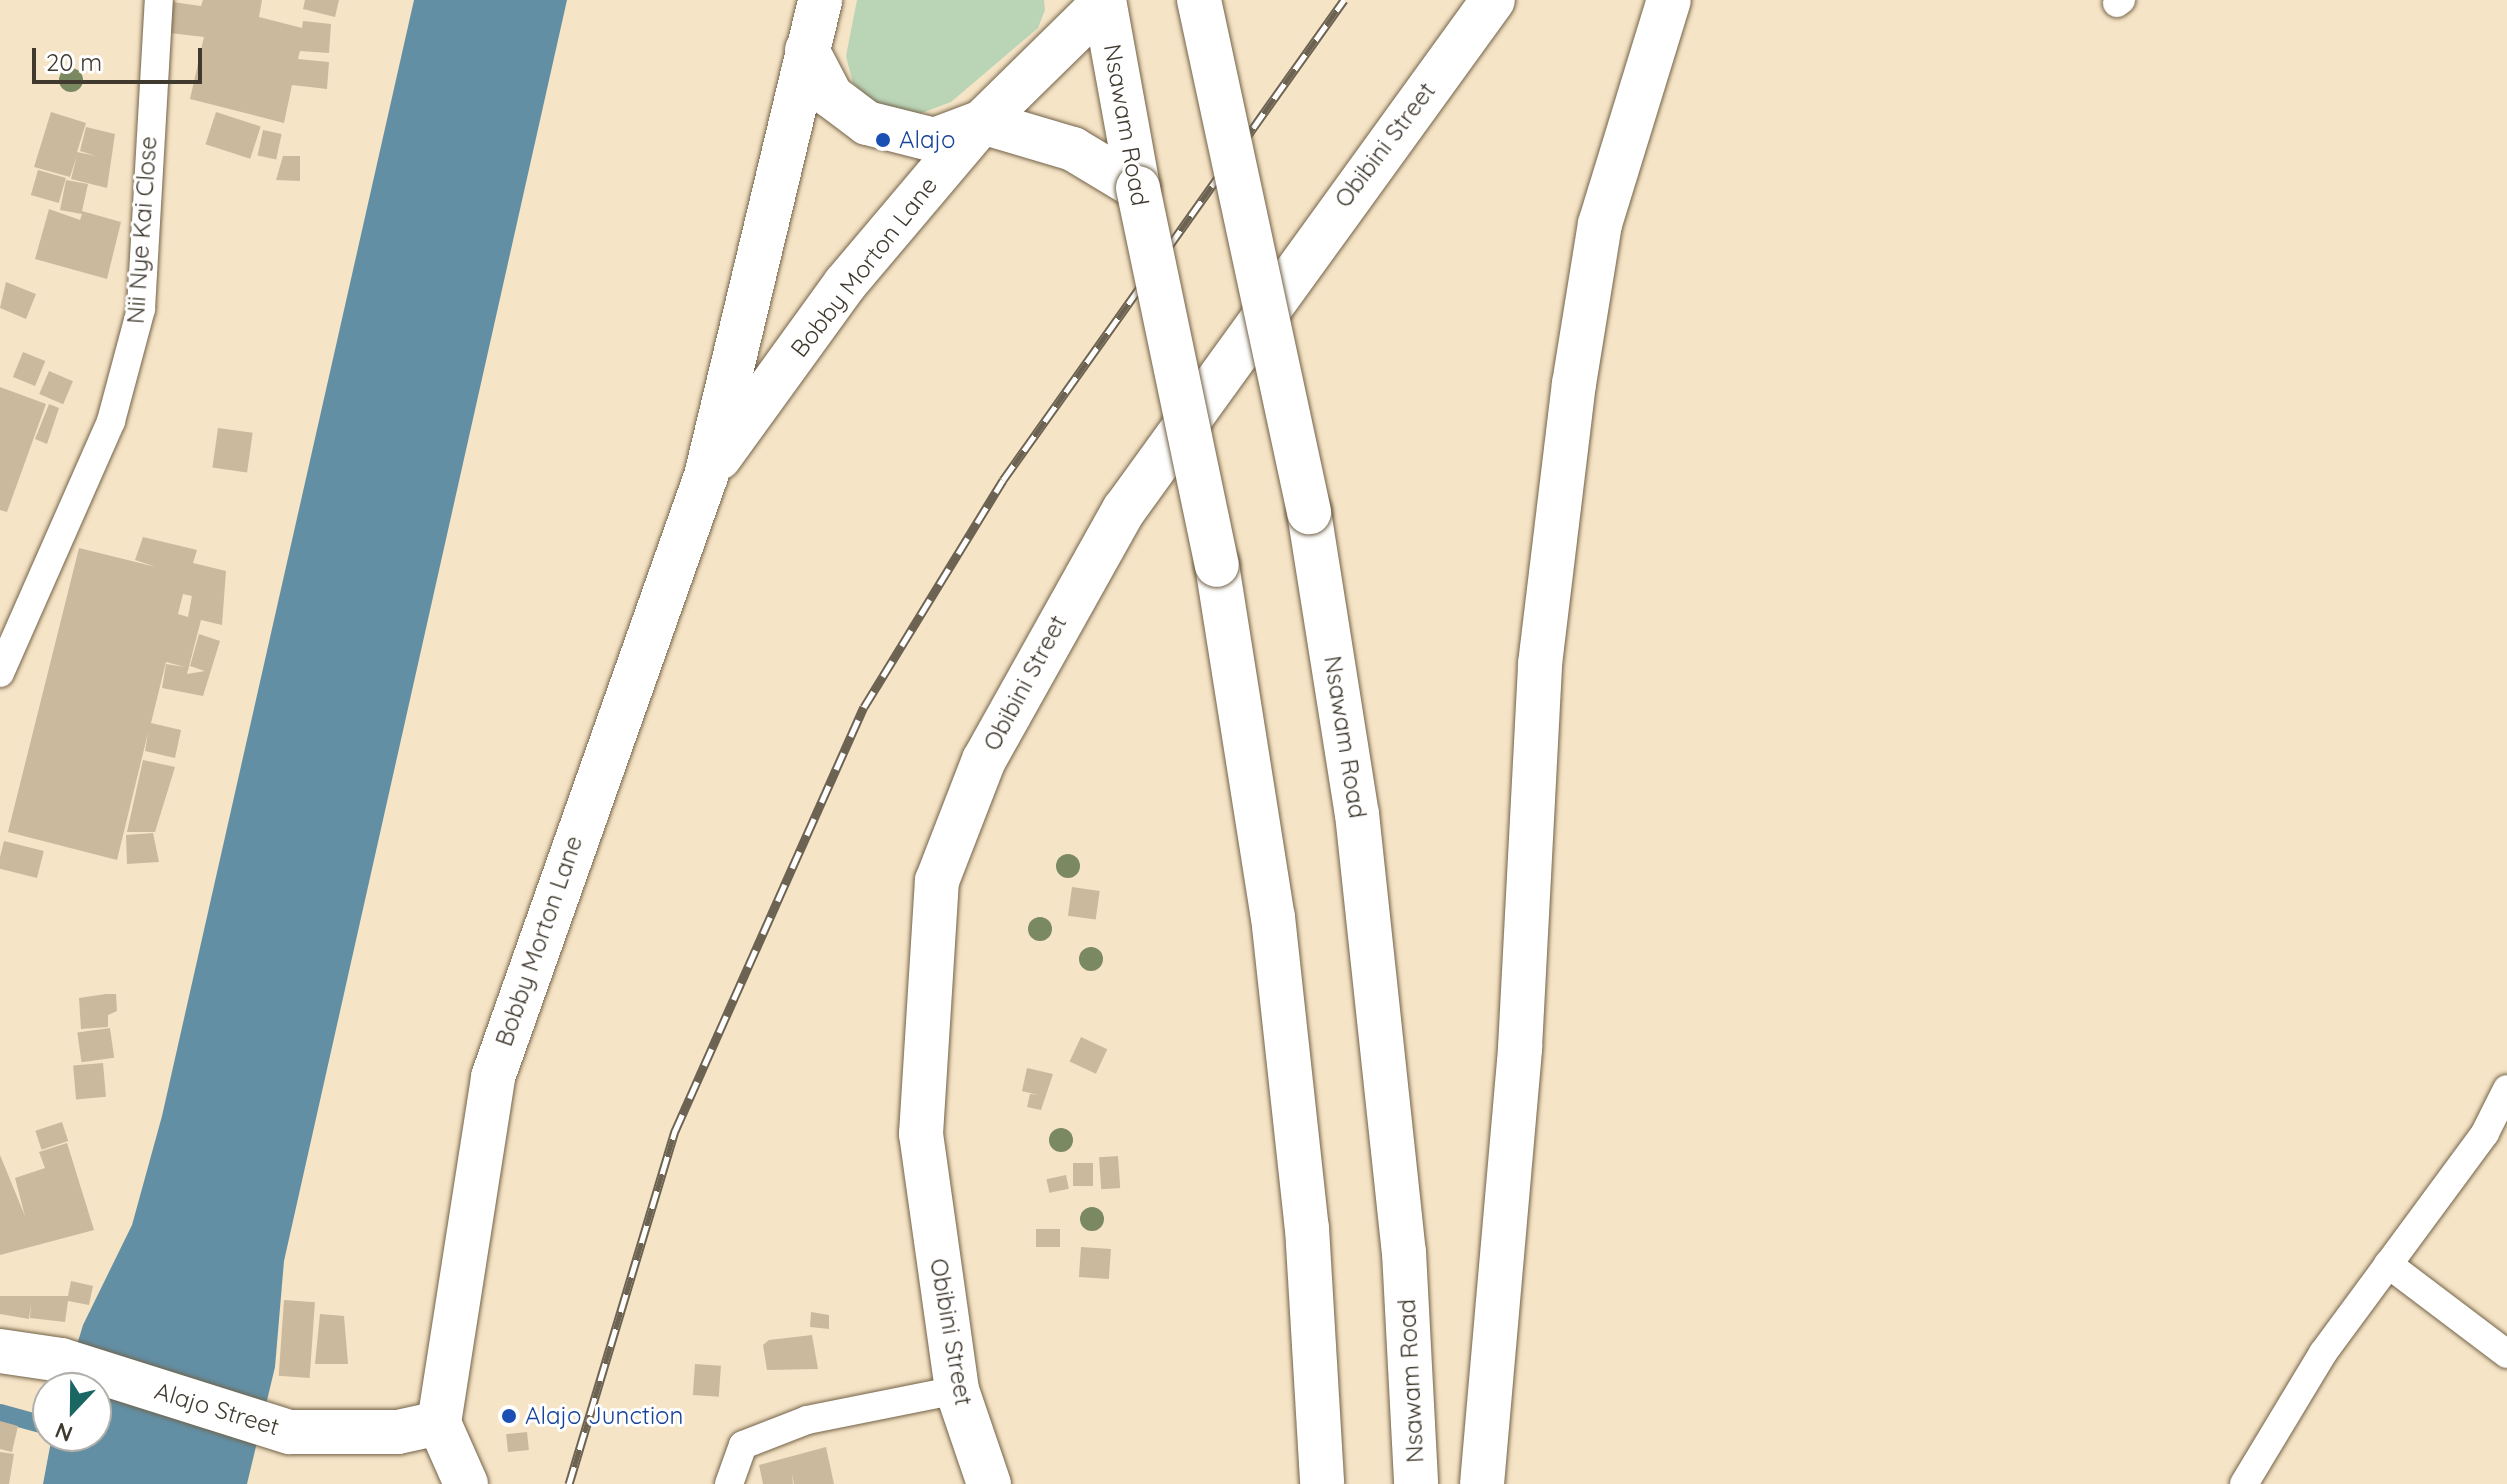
<!DOCTYPE html>
<html>
<head>
<meta charset="utf-8">
<style>
  body { margin:0 }
  #map { position:relative; width:2507px; height:1484px; overflow:hidden; background:#f6e4c6; font-family:Quicksand,sans-serif }
  div>[style] { position:absolute }
  [style*='--x'] { left:calc(var(--x)*1px); top:calc(var(--y)*1px); width:calc(var(--w)*1px); rotate:calc(var(--a)*1deg) }
  .green>* { inset:0; background:#bad4b6 }
  .water>* { inset:0; background:#638fa4 }
  .stream>* { height:18px; margin:-9px; padding:0 9px; transform-origin:9px; border-radius:9px; background:#638fa4 }
  .building>* { inset:0; background:#cbb99d; transform-origin:0 0 }
  .roads { filter:drop-shadow(0 0 2px #726248) drop-shadow(0 0 2px #726248) }
  .lane>* { height:28px; margin:-14px; padding:0 14px; transform-origin:14px; border-radius:14px; background:#fff }
  .street>* { height:44px; margin:-22px; padding:0 22px; transform-origin:22px; border-radius:22px; background:#fff }
  .secondary>* { height:44px; margin:-22px; padding:0 22px; transform-origin:22px; border-radius:22px; background:#fff }
  .highway>* { height:44px; margin:-22px; padding:0 22px; transform-origin:22px; border-radius:22px; background:#fff }
  .rail>* { height:9px; margin-top:-4.5px; transform-origin:0; background:repeating-linear-gradient(90deg,#fff 0 18px,#6d6353 0 36px); box-sizing:border-box; border-block:2px solid #6d6353 }
  .bridges { filter:drop-shadow(0 0 2px #726248) drop-shadow(0 0 2px #726248) }
  .highway-bridge>* { height:44px; margin:-22px; padding:0 22px; transform-origin:22px; border-radius:22px; background:#fff }
  .trees>* { width:24px; height:24px; margin:-12px; border-radius:50%; background:#7a8961 }
  .dots>* { width:22px; height:22px; translate:-50% -50%; box-sizing:border-box; border:4px solid #fff; border-radius:50% }
  span { translate:-50% -50%; white-space:nowrap; text-align:center; line-height:1.15; -webkit-text-stroke:6px #fff; paint-order:stroke }
  .street-label { font-size:24px; color:#40392e }
  .transit-label { font-size:24px; color:#164399 }
  .left { translate:0 -50%; text-align:left }
  .north { position:absolute; left:32px; top:1372px; width:80px; height:80px; box-sizing:border-box; background:#fff; border:2px solid #b3b0ab; border-radius:50%; rotate:202deg; font-size:22px; font-weight:700; line-height:32px; text-align:center; color:#40392e }
  .north::after { content:''; display:block; margin:auto; width:28px; height:36px; background:#196663; clip-path:polygon(50% 0,100% 100%,50% 72%,0 100%) }
  .scale { position:absolute; left:32px; top:48px; width:170px; height:36px; box-sizing:border-box; border:4px solid #40392e; border-top:0; padding-left:10px; font-size:24px; line-height:28px; white-space:nowrap; color:#40392e; -webkit-text-stroke:6px #fff; paint-order:stroke }
</style>
</head>
<body>
<div id="map">
  <div class="green">
    <i style="clip-path:polygon(857px 0,1044px 0,1045px 10px,1038px 28px,951px 102px,911px 117px,888px 114px,853px 83px,846px 56px)"></i>
  </div>
  <div class="water">
    <i style="clip-path:polygon(414px 0,567px 0,284px 1261px,275px 1367px,247px 1484px,43px 1484px,52px 1436px,96px 1436px,96px 1388px,64px 1388px,83px 1325px,132px 1225px,162px 1116px)"></i>
  </div>
  <div class="stream">
    <i style="--x:0;--y:1413;--w:50;--a:15.2"></i>
  </div>
  <div class="building">
    <i style="clip-path:polygon(203px 0,262px 0,259px 17px,302px 28px,303px 21px,331px 24px,329px 53px,300px 51px,298px 59px,329px 62px,327px 89px,292px 85px,284px 123px,190px 99px,204px 37px,161px 32px,165px 1px,201px 6px)"></i>
    <i style="clip-path:polygon(305px 0,339px 0,335px 17px,303px 9px)"></i>
    <i style="clip-path:polygon(51px 112px,86px 123px,77px 152px,96px 156px,80px 151px,86px 127px,115px 134px,107px 188px,71px 179px,77px 155px,70px 177px,34px 167px)"></i>
    <i style="left:216px;top:112px;width:47px;height:34px;rotate:18deg"></i>
    <i style="left:263px;top:130px;width:19px;height:26px;rotate:12deg"></i>
    <i style="clip-path:polygon(283px 156px,300px 156px,300px 181px,276px 180px)"></i>
    <i style="left:38px;top:170px;width:29px;height:26px;rotate:16deg"></i>
    <i style="clip-path:polygon(66px 180px,88px 184px,82px 211px,121px 222px,107px 279px,35px 259px,49px 209px,80px 220px,82px 214px,60px 210px)"></i>
    <i style="clip-path:polygon(6px 282px,36px 294px,26px 319px,0 308px)"></i>
    <i style="left:23px;top:352px;width:24px;height:27px;rotate:22deg"></i>
    <i style="left:49px;top:371px;width:26px;height:25px;rotate:23deg"></i>
    <i style="clip-path:polygon(0 387px,46px 404px,7px 512px,0 510px)"></i>
    <i style="clip-path:polygon(49px 404px,59px 408px,47px 444px,35px 439px)"></i>
    <i style="left:218px;top:428px;width:35px;height:40px;rotate:8deg"></i>
    <i style="clip-path:polygon(evenodd,143px 537px,197px 550px,193px 563px,226px 571px,222px 625px,201px 620px,187px 674px,205px 671px,190px 666px,199px 634px,220px 641px,203px 696px,162px 688px,166px 664px,185px 667px,166px 662px,151px 723px,181px 730px,175px 758px,145px 751px,148px 733px,117px 860px,8px 832px,79px 548px,156px 567px,135px 560px,143px 537px,183px 594px,192px 596px,188px 617px,178px 614px,183px 594px)"></i>
    <i style="clip-path:polygon(143px 760px,175px 767px,155px 832px,127px 832px)"></i>
    <i style="clip-path:polygon(153px 833px,159px 862px,127px 864px,126px 835px)"></i>
    <i style="left:4px;top:841px;width:41px;height:28px;rotate:14deg"></i>
    <i style="left:1072px;top:887px;width:28px;height:29px;rotate:8deg"></i>
    <i style="clip-path:polygon(106px 994px,116px 994px,117px 1011px,108px 1015px,108px 1027px,81px 1029px,79px 998px)"></i>
    <i style="left:110px;top:1028px;width:30px;height:33px;rotate:82deg"></i>
    <i style="left:1081px;top:1037px;width:29px;height:27px;rotate:25deg"></i>
    <i style="left:103px;top:1063px;width:34px;height:30px;rotate:85deg"></i>
    <i style="clip-path:polygon(1027px 1068px,1053px 1074px,1041px 1110px,1027px 1107px,1030px 1094px,1038px 1095px,1022px 1091px)"></i>
    <i style="left:62px;top:1122px;width:20px;height:28px;rotate:72deg"></i>
    <i style="clip-path:polygon(67px 1143px,94px 1230px,0 1255px,0 1155px,25px 1216px,15px 1178px,45px 1168px,39px 1152px)"></i>
    <i style="left:1118px;top:1156px;width:32px;height:19px;rotate:86deg"></i>
    <i style="left:1073px;top:1163px;width:20px;height:23px"></i>
    <i style="left:1066px;top:1175px;width:14px;height:20px;rotate:78deg"></i>
    <i style="left:1036px;top:1229px;width:24px;height:18px"></i>
    <i style="left:1081px;top:1247px;width:30px;height:30px;rotate:4deg"></i>
    <i style="clip-path:polygon(71px 1281px,93px 1286px,89px 1305px,68px 1301px,65px 1322px,30px 1318px,31px 1304px,29px 1319px,0 1314px,0 1296px,68px 1296px)"></i>
    <i style="left:284px;top:1300px;width:31px;height:76px;rotate:4deg"></i>
    <i style="clip-path:polygon(811px 1312px,829px 1315px,829px 1329px,810px 1327px)"></i>
    <i style="clip-path:polygon(320px 1314px,344px 1316px,348px 1364px,315px 1364px)"></i>
    <i style="clip-path:polygon(812px 1335px,818px 1369px,767px 1370px,763px 1345px,769px 1340px)"></i>
    <i style="left:695px;top:1364px;width:26px;height:31px;rotate:4deg"></i>
    <i style="clip-path:polygon(0 1421px,18px 1426px,12px 1452px,0 1449px)"></i>
    <i style="left:527px;top:1432px;width:18px;height:21px;rotate:84deg"></i>
    <i style="clip-path:polygon(826px 1447px,834px 1484px,794px 1484px,792px 1474px,793px 1484px,763px 1484px,759px 1465px)"></i>
    <i style="clip-path:polygon(0 1452px,14px 1454px,9px 1484px,0 1484px)"></i>
  </div>
  <div class="roads">
    <div class="lane">
      <i style="--x:2117;--y:3;--w:5;--a:-37"></i>
      <i style="--x:0;--y:673;--w:275;--a:-66.2"></i>
      <i style="--x:111;--y:421;--w:116;--a:-75"></i>
      <i style="--x:141;--y:309;--w:310;--a:-86.7"></i>
      <i style="--x:2388;--y:1264;--w:149;--a:37.1"></i>
      <i style="--x:729;--y:1484;--w:41;--a:-70.3"></i>
      <i style="--x:743;--y:1445;--w:69;--a:-21.3"></i>
      <i style="--x:807;--y:1420;--w:153;--a:-11.3"></i>
      <i style="--x:2244;--y:1484;--w:153;--a:-58.9"></i>
      <i style="--x:2323;--y:1353;--w:273;--a:-53.6"></i>
      <i style="--x:2485;--y:1133;--w:49;--a:-63.4"></i>
    </div>
    <div class="street">
      <i style="--x:439;--y:1423;--w:67;--a:66.1"></i>
    </div>
    <div class="secondary">
      <i style="--x:807;--y:50;--w:52;--a:62.4"></i>
      <i style="--x:831;--y:96;--w:45;--a:36.9"></i>
      <i style="--x:867;--y:123;--w:69;--a:14.2"></i>
      <i style="--x:934;--y:140;--w:51;--a:-20.6"></i>
      <i style="--x:719;--y:458;--w:215;--a:-54.1"></i>
      <i style="--x:845;--y:284;--w:212;--a:-49.8"></i>
      <i style="--x:982;--y:122;--w:171;--a:-44.5"></i>
      <i style="--x:0;--y:1351;--w:62;--a:8.4"></i>
      <i style="--x:61;--y:1360;--w:240;--a:17.5"></i>
      <i style="--x:290;--y:1432;--w:108;--a:0"></i>
      <i style="--x:398;--y:1432;--w:42;--a:-12.4"></i>
      <i style="--x:439;--y:1423;--w:350;--a:-81.1"></i>
      <i style="--x:493;--y:1077;--w:638;--a:-70.49"></i>
      <i style="--x:706;--y:476;--w:489;--a:-76.5"></i>
      <i style="--x:989;--y:1484;--w:99;--a:-108.8"></i>
      <i style="--x:957;--y:1390;--w:259;--a:-98"></i>
      <i style="--x:921;--y:1134;--w:254;--a:-86.4"></i>
      <i style="--x:937;--y:881;--w:130;--a:-68.8"></i>
      <i style="--x:984;--y:760;--w:287;--a:-60.8"></i>
      <i style="--x:1124;--y:510;--w:629;--a:-54.11"></i>
      <i style="--x:1482;--y:1484;--w:438;--a:-85"></i>
      <i style="--x:1520;--y:1048;--w:385;--a:-87"></i>
      <i style="--x:1540;--y:664;--w:282;--a:-83.1"></i>
      <i style="--x:1574;--y:384;--w:162;--a:-80.8"></i>
      <i style="--x:1600;--y:224;--w:234;--a:-72.9"></i>
    </div>
    <div class="highway">
      <i style="--x:1104;--y:0;--w:191;--a:79.7"></i>
      <i style="--x:982;--y:122;--w:95;--a:16.5"></i>
      <i style="--x:1073;--y:149;--w:76;--a:31"></i>
      <i style="--x:1309;--y:512;--w:306;--a:81"></i>
      <i style="--x:1357;--y:814;--w:441;--a:83.9"></i>
      <i style="--x:1404;--y:1252;--w:232;--a:87"></i>
      <i style="--x:1217;--y:565;--w:356;--a:81"></i>
      <i style="--x:1273;--y:917;--w:313;--a:83.8"></i>
      <i style="--x:1307;--y:1228;--w:256;--a:86.6"></i>
    </div>
  </div>
  <div class="rail">
    <i style="--x:569;--y:1484;--w:369;--a:-73.3"></i>
    <i style="--x:675;--y:1131;--w:464;--a:-66"></i>
    <i style="--x:864;--y:707;--w:266;--a:-58.5"></i>
    <i style="--x:1003;--y:480;--w:589;--a:-54.61"></i>
  </div>
  <div class="bridges">
    <div class="highway-bridge">
      <i style="--x:1199;--y:0;--w:524;--a:77.87"></i>
      <i style="--x:1138;--y:188;--w:385;--a:78.2"></i>
    </div>
  </div>
  <div class="trees">
    <i style="left:71px;top:80px"></i>
    <i style="left:1068px;top:866px"></i>
    <i style="left:1040px;top:929px"></i>
    <i style="left:1091px;top:959px"></i>
    <i style="left:1061px;top:1140px"></i>
    <i style="left:1092px;top:1219px"></i>
  </div>
  <div class="dots">
    <i style="left:883px;top:140px;background:#1a4fb4"></i>
    <i style="left:509px;top:1416px;background:#1a4fb4"></i>
  </div>
  <div class="street-label">
    <span style="left:1126px;top:125px;rotate:80deg">Nsawam Road</span>
    <span style="left:1385px;top:145px;rotate:-53deg">Obibini Street</span>
    <span style="left:142px;top:230px;rotate:-86deg">Nii Nye Kai Close</span>
    <span style="left:864px;top:267px;rotate:-52deg">Bobby Morton Lane</span>
    <span style="left:1025px;top:683px;rotate:-62deg">Obibini Street</span>
    <span style="left:1345px;top:737px;rotate:81deg">Nsawam Road</span>
    <span style="left:539px;top:941px;rotate:-71deg">Bobby Morton Lane</span>
    <span style="left:951px;top:1332px;rotate:80deg">Obibini Street</span>
    <span style="left:1411px;top:1381px;rotate:-93deg">Nsawam Road</span>
    <span style="left:217px;top:1409px;rotate:17deg">Alajo Street</span>
  </div>
  <div class="transit-label">
    <span class="left" style="left:899px;top:140px">Alajo</span>
    <span class="left" style="left:525px;top:1416px">Alajo Junction</span>
  </div>
  <div class="north">N</div>
  <div class="scale">20 m</div>
</div>
</body>
</html>
